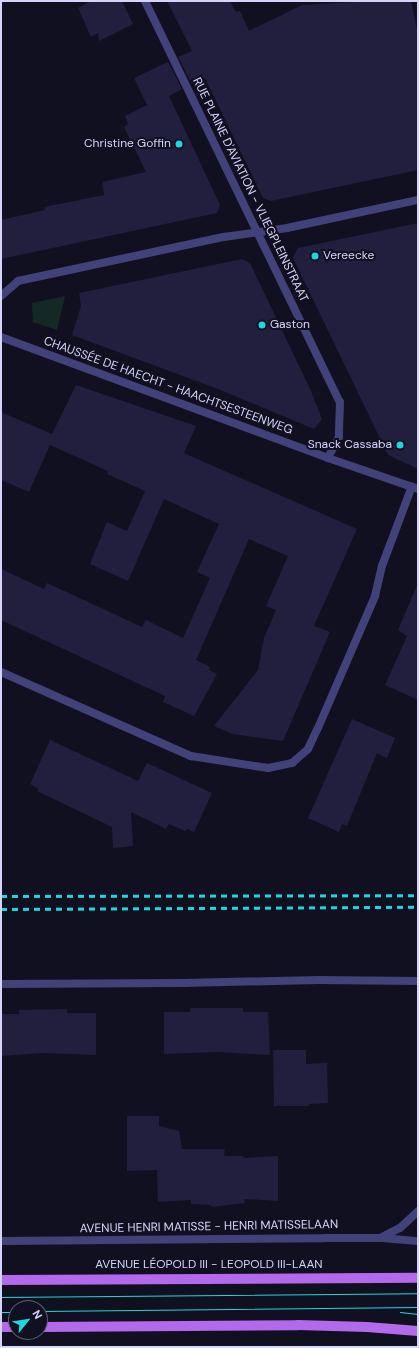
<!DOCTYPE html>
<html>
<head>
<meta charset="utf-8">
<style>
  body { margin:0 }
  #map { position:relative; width:419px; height:1348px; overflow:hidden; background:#111020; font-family:"DM Sans",sans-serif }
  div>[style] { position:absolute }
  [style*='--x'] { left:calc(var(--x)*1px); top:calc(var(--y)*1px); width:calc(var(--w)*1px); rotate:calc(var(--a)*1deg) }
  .green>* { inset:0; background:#142926 }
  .building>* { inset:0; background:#221e3e }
  .minor>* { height:8px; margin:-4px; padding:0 4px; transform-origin:4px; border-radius:4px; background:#414279 }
  .tertiary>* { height:8px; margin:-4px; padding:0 4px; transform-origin:4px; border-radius:4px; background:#414279 }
  .primary>* { height:10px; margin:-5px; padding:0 5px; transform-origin:5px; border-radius:5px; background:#b269ec }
  .tram>* { height:1px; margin:-0.5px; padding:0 0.5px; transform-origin:0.5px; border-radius:0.5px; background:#1cd7dd }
  .rail>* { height:3px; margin-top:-1.5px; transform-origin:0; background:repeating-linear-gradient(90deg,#1cd7dd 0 6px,transparent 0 11px) }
  .dots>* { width:11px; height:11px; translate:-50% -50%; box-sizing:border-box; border:2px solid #111020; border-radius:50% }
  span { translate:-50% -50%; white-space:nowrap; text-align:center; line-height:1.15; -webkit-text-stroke:4px #111020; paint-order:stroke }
  .poi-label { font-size:12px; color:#d5d4f9 }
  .right { translate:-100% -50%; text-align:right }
  .left { translate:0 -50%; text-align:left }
  .street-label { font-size:12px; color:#d5d4f9 }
  .frame { position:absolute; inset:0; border:2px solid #d5d4f9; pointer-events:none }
  .north { position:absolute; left:8px; top:1300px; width:40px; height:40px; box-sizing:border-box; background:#111020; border:1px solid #5f5e77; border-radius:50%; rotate:60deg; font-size:11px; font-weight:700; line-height:16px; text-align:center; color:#d5d4f9 }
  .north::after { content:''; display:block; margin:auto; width:14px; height:18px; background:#1cd7dd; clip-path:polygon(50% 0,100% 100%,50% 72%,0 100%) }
</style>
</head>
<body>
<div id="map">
  <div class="green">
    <i style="clip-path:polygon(65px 296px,57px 330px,33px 322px,32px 303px)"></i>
  </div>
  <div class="building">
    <i style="clip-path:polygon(91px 1px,122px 1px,133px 24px,99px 41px,98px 33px,91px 37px,78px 8px)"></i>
    <i style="clip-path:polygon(167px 1px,230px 1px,236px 12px,240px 11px,249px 31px,302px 5px,373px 1px,411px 1px,418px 34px,418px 170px,271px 201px,263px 198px,205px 78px,192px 84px,178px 57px,192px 51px)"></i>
    <i style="clip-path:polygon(168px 62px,182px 89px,169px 96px,220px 205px,217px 213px,1px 259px,1px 220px,45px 210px,44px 207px,104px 195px,102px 182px,146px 172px,124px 127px,128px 124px,125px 116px,147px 105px,134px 78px)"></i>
    <i style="clip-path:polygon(418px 223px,418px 469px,388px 455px,293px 258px,298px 248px)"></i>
    <i style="clip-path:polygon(242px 259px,250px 263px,311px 391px,322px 419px,314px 429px,218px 389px,72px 335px,81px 306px,79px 293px)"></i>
    <i style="clip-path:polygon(76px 385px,196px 426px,184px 453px,357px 529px,314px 626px,330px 632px,283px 741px,232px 734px,214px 726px,258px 670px,264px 638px,276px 610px,266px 606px,288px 556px,249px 539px,196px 660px,210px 667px,209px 670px,217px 674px,194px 716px,163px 702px,165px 696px,1px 620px,1px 569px,44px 589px,47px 583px,142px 627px,146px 620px,183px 638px,210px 578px,197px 572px,219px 524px,164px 499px,128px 581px,90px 564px,107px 522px,127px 531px,145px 491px,107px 474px,108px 471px,50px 445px,29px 492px,1px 480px,1px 412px,52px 434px)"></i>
    <i style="clip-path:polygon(418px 583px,418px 700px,385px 685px,407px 636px,398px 630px)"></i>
    <i style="clip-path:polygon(352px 719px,395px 738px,387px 758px,377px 753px,347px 826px,342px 824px,339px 832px,308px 818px)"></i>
    <i style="clip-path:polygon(50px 740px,138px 781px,147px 763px,212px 793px,194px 832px,187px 829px,185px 831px,169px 824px,166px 829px,131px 812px,133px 846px,113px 848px,112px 827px,37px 791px,39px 789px,30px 784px)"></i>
    <i style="clip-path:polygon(190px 1008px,243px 1008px,243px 1012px,268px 1012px,270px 1055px,217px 1052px,164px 1054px,164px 1012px,190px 1012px)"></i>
    <i style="clip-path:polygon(67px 1009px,67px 1013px,96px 1013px,96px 1055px,43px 1053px,1px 1056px,1px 1014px,19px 1014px,19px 1010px)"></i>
    <i style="clip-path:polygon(273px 1050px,306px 1050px,306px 1064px,327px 1063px,328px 1103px,309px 1104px,309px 1106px,274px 1106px)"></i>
    <i style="clip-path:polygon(127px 1116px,159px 1116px,159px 1126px,179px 1131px,182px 1149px,225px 1149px,224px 1156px,244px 1156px,243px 1158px,278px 1156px,278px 1201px,244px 1199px,245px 1203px,211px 1207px,211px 1205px,191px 1204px,191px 1200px,158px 1202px,157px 1170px,127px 1171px)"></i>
  </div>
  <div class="minor">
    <i style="--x:145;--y:1;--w:446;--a:64.1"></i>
    <i style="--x:340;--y:402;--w:35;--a:92"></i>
    <i style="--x:339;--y:437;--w:24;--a:118"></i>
    <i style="--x:1;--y:296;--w:23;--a:-41"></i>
    <i style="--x:18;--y:281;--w:211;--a:-12.1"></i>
    <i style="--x:224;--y:237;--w:64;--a:-8.1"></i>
    <i style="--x:287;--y:228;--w:134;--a:-12.1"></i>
    <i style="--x:1;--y:672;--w:208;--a:23.9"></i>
    <i style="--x:191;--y:756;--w:78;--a:8.9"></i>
    <i style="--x:268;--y:768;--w:25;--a:-12"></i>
    <i style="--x:292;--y:763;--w:21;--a:-41"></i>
    <i style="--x:308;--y:749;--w:23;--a:-65"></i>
    <i style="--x:318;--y:728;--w:144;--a:-66.6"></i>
    <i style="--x:375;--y:596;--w:31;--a:-77"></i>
    <i style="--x:382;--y:566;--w:85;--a:-69.4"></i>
    <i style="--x:1;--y:984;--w:182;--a:-0.3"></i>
    <i style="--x:183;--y:983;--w:135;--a:-1.3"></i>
    <i style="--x:318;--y:980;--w:100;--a:0.6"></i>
    <i style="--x:382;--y:1237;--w:20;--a:-27"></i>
    <i style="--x:400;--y:1228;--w:25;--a:-43"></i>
    <i style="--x:1;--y:1241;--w:324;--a:-0.5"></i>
    <i style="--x:325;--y:1238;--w:57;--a:0"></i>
    <i style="--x:382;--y:1238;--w:36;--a:5"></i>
  </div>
  <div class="tertiary">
    <i style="--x:1;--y:337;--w:349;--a:20.3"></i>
    <i style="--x:328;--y:458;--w:95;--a:19"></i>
  </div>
  <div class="primary">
    <i style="--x:1;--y:1280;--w:417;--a:-0.3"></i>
    <i style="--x:1;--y:1327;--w:15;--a:0"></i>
    <i style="--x:40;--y:1327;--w:258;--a:-0.4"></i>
    <i style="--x:298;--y:1325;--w:69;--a:1.7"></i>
    <i style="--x:367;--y:1327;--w:51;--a:4.5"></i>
  </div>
  <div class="tram">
    <i style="--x:1;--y:1297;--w:417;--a:-0.5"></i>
    <i style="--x:40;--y:1311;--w:378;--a:-0.6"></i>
    <i style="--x:1;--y:1312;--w:15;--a:0"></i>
    <i style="--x:400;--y:1312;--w:18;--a:6"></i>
  </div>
  <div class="rail">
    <i style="--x:1;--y:896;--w:417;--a:-0.1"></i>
    <i style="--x:1;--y:909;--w:417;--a:-0.3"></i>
  </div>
  <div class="dots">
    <i style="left:179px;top:144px;background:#1cd7dd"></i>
    <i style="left:315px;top:256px;background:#1cd7dd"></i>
    <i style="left:262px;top:325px;background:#1cd7dd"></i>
    <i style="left:400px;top:445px;background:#1cd7dd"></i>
  </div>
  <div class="poi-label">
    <span class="right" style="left:171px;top:144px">Christine Goffin</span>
    <span class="left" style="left:323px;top:256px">Vereecke</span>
    <span class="left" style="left:270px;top:325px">Gaston</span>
    <span class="right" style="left:392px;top:445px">Snack Cassaba</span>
  </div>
  <div class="street-label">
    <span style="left:250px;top:190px;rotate:64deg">RUE PLAINE D'AVIATION - VLIEGPLEINSTRAAT</span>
    <span style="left:168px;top:386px;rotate:20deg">CHAUSSÉE DE HAECHT - HAACHTSESTEENWEG</span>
    <span style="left:209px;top:1227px;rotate:-1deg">AVENUE HENRI MATISSE - HENRI MATISSELAAN</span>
    <span style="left:209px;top:1265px">AVENUE LÉOPOLD III - LEOPOLD III-LAAN</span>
  </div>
  <div class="frame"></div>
  <div class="north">N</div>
</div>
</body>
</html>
